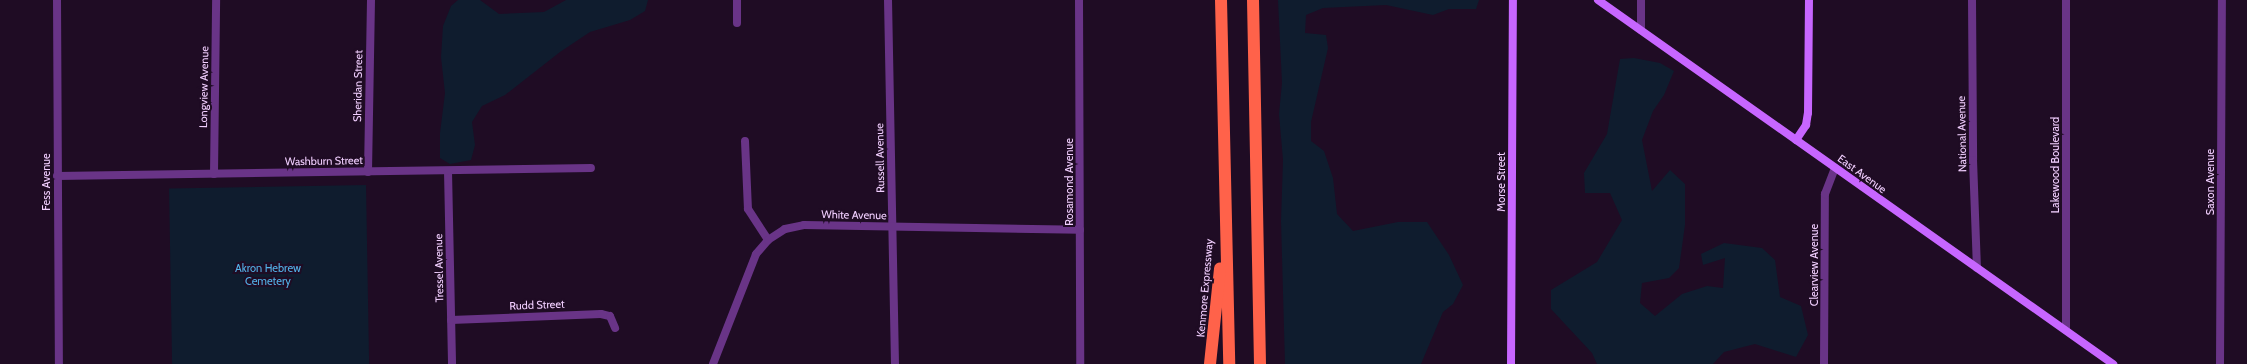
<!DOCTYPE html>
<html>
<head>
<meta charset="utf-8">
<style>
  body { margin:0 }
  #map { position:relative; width:2247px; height:364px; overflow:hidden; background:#1f0c24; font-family:Cabin,sans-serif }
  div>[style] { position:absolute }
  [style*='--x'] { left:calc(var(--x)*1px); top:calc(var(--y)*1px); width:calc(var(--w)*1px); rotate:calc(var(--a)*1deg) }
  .green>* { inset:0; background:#0f1c2e; transform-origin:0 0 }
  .street>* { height:8px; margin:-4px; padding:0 4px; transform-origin:4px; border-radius:4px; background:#693487 }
  .secondary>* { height:8px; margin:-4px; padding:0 4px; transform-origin:4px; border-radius:4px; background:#c766ff }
  .highway>* { height:12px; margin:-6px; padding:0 6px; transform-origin:6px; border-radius:6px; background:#ff624a }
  span { translate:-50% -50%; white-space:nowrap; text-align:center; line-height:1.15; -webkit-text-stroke:4px #1f0c24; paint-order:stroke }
  .street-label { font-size:11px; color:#f2cfff }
  .park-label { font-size:11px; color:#53b2e8 }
</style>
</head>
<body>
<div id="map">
  <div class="green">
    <i style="clip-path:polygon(458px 0,480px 0,499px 14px,544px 12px,566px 0,648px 0,645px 11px,630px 20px,590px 32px,560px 52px,505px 95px,482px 106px,472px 122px,475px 145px,471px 160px,450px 164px,440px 158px,440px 133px,445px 93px,441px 57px,443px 26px,451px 6px)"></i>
    <i style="clip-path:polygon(1278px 0,1479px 0,1476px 9px,1449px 9px,1433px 15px,1386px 5px,1323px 8px,1306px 15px,1305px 33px,1326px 35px,1328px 48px,1311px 122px,1311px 141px,1324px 151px,1333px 178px,1337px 214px,1353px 231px,1398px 222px,1427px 222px,1449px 255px,1463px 285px,1453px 304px,1443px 312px,1421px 364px,1285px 364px,1281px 221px,1283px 160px,1279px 114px,1282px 83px)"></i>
    <i style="clip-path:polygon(1634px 58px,1660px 63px,1674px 71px,1664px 95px,1653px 111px,1642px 140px,1652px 191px,1670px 170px,1685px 184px,1685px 225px,1679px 268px,1669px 278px,1642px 283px,1640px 303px,1655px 316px,1682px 294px,1707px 286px,1723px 288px,1725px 258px,1703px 265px,1701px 254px,1724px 243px,1762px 248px,1775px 260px,1780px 297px,1801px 306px,1808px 335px,1796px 357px,1755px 344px,1724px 352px,1713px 364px,1597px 364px,1592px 353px,1551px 309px,1551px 290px,1597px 262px,1622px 220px,1610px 193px,1585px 193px,1584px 173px,1607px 134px,1620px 59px)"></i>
    <i style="left:366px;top:185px;width:179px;height:197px;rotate:89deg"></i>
  </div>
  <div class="street">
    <i style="--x:57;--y:0;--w:364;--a:89.7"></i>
    <i style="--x:737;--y:0;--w:23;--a:90"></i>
    <i style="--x:888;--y:0;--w:364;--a:88.9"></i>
    <i style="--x:1079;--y:0;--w:364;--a:89.8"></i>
    <i style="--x:1972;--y:0;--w:160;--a:89.6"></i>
    <i style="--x:1973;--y:160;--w:108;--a:87.9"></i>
    <i style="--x:2066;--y:0;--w:330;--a:90"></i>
    <i style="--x:1641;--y:30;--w:30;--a:-90"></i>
    <i style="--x:745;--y:141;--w:68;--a:87.5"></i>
    <i style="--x:748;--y:209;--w:37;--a:57"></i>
    <i style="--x:448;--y:171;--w:193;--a:88.8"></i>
    <i style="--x:368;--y:172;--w:172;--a:-89"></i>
    <i style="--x:214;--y:174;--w:174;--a:-89.3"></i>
    <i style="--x:57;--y:176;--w:534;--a:-0.86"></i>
    <i style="--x:451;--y:320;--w:150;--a:-2.3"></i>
    <i style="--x:601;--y:314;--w:9;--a:13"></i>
    <i style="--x:610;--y:316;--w:13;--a:67"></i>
    <i style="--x:713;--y:364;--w:118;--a:-68.6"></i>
    <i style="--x:756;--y:254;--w:18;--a:-49"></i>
    <i style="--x:768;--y:240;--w:20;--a:-33"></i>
    <i style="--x:785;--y:229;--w:19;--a:-12"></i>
    <i style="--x:804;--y:225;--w:276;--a:1"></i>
    <i style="--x:1824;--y:364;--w:170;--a:-89.7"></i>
    <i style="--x:1825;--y:194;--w:28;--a:-69"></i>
    <i style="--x:2220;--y:364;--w:364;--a:-89.7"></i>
  </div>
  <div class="secondary">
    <i style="--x:1598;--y:0;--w:631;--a:35.25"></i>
    <i style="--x:1796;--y:140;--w:18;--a:-56"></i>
    <i style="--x:1806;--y:125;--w:12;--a:-81"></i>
    <i style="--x:1808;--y:113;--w:113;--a:-89.5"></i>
    <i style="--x:1511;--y:364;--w:364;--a:-89.7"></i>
  </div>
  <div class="highway">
    <i style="--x:1221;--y:0;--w:364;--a:88.7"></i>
    <i style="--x:1253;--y:0;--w:364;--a:88.9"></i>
    <i style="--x:1210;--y:364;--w:96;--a:-84"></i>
  </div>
  <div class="street-label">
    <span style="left:358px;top:86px;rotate:-89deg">Sheridan Street</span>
    <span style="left:204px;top:87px;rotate:-89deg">Longview Avenue</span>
    <span style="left:1962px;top:134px;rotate:-91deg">National Avenue</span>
    <span style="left:880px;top:158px;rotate:-91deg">Russell Avenue</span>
    <span style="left:324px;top:161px;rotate:-1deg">Washburn Street</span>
    <span style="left:2055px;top:165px;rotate:-90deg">Lakewood Boulevard</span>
    <span style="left:1862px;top:174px;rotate:36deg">East Avenue</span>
    <span style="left:46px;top:182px;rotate:-90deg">Fess Avenue</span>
    <span style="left:1069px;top:182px;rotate:-90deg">Rosamond Avenue</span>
    <span style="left:1501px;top:182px;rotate:-90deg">Morse Street</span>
    <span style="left:2210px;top:182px;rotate:-90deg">Saxon Avenue</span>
    <span style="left:854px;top:215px;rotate:1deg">White Avenue</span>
    <span style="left:1814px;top:265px;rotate:-90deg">Clearview Avenue</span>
    <span style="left:439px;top:268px;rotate:-91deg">Tressel Avenue</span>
    <span style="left:1205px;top:288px;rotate:-85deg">Kenmore Expressway</span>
    <span style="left:537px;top:305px;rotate:-2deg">Rudd Street</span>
  </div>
  <div class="park-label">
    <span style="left:268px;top:275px">Akron Hebrew<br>Cemetery</span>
  </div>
</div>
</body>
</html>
